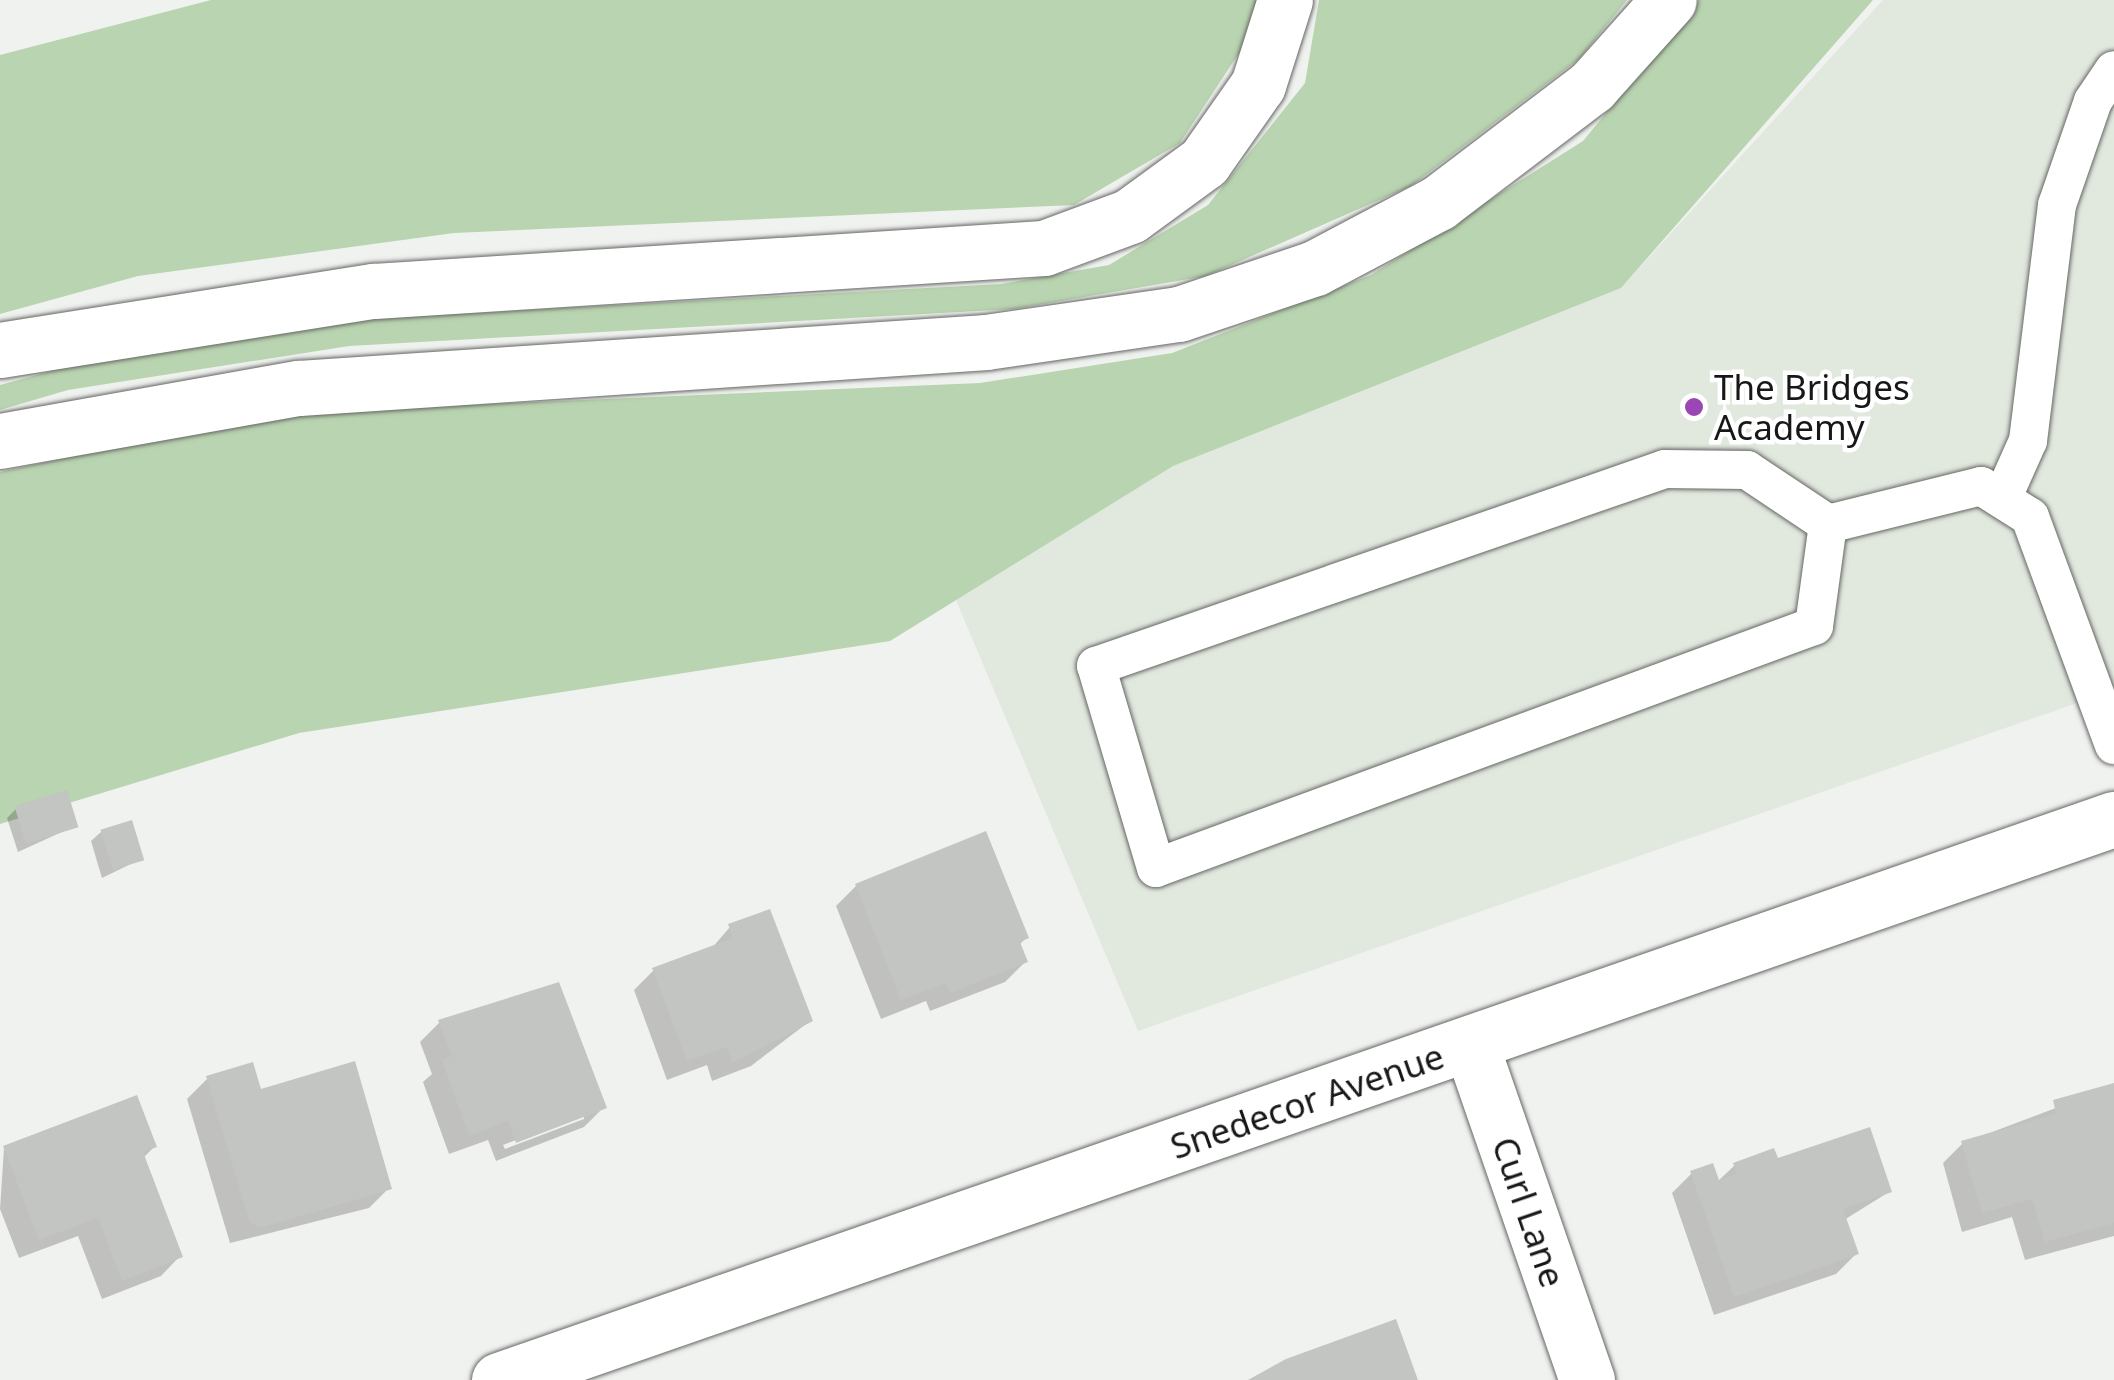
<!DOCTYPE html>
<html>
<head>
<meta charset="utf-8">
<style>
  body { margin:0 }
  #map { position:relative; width:2114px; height:1380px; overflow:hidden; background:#f0f2ef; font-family:"Noto Sans",sans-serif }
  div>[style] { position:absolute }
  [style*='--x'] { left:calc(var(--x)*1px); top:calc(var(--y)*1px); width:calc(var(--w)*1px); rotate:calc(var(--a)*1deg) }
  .built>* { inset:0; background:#e1e8de }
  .green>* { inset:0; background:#b9d4b0 }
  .shadow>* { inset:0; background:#0003 }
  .building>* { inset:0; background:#c2c5c1; transform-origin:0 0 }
  .roads { filter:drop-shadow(0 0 2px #656764) drop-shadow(0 0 2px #656764) }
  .lane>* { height:38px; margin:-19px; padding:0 19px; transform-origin:19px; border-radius:19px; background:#fff }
  .street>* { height:55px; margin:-27.5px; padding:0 27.5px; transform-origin:27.5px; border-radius:27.5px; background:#fff }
  .highway>* { height:55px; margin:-27.5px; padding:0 27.5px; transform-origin:27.5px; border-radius:27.5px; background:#fff }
  .dots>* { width:28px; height:28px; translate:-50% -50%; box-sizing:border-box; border:5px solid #fefffe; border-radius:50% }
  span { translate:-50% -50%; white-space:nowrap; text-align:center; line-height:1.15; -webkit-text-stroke:9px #fefffe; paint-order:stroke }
  .poi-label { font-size:35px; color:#161716 }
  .left { translate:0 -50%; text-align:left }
  .street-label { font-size:35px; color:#161716 }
</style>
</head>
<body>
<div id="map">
  <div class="built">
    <i style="clip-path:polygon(1883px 0,2114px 0,2114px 690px,1138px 1031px,925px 527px,1621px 288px)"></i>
  </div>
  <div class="green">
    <i style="clip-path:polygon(211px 0,1258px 0,1256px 27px,1180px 143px,1074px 205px,454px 233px,138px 276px,0 314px,0 55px)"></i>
    <i style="clip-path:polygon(1319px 0,1627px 0,1579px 59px,1411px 186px,1206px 276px,1014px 309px,349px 346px,68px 390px,0 410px,0 385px,111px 355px,326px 321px,1001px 284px,1109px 265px,1208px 205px,1305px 83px)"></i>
    <i style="clip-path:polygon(1699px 0,1873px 0,1621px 288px,1173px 466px,890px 641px,299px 733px,0 824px,0 472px,277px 413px,980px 383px,1172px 353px,1371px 275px,1583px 141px)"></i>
  </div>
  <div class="shadow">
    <i style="clip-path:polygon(16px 809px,75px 826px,18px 852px,7px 818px)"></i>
    <i style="clip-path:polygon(101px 832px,141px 859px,102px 878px,91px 841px)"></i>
    <i style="clip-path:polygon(856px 886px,1026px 938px,1019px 945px,1025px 962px,1005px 982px,930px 1011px,926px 1001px,881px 1019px,836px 906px)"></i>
    <i style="clip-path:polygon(730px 927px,810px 1021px,751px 1066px,712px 1081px,707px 1065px,667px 1080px,634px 990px,654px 970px,711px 949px)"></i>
    <i style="clip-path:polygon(evenodd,440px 1022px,604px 1107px,584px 1127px,496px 1161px,488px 1140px,449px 1154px,423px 1082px,432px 1074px,420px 1042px,440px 1022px,584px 1114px,584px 1119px,505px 1149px,503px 1145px,584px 1114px)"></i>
    <i style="clip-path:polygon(207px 1079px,259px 1092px,389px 1188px,369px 1208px,230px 1243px,187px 1099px)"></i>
    <i style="clip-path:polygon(2114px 1086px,2114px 1236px,2025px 1260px,2012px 1217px,1962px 1232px,1943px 1163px,1963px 1143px)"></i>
    <i style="clip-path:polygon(154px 1147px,143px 1158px,180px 1256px,161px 1276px,102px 1299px,78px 1236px,19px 1258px,0 1209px,4px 1148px)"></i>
    <i style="clip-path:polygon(1776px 1161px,1889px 1192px,1844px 1220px,1856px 1254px,1836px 1274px,1714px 1315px,1672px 1193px,1692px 1173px,1717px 1182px,1735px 1165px)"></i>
  </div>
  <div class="building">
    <i style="left:67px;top:790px;width:39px;height:55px;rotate:73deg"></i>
    <i style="left:132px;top:820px;width:42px;height:33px;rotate:73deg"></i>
    <i style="clip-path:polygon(986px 831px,1029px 938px,1020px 942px,1028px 962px,950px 993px,946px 983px,901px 1000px,855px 884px)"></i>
    <i style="clip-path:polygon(770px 909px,813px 1021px,732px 1063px,727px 1047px,687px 1061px,652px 968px,733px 938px,728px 924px)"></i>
    <i style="clip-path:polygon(559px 982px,607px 1108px,516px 1143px,508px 1121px,469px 1136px,442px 1060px,452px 1056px,438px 1020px)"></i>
    <i style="clip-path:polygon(355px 1061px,392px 1189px,260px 1228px,250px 1223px,206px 1076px,253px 1062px,261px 1089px)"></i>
    <i style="clip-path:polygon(2114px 1083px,2114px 1223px,2045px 1242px,2032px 1199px,1982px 1213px,1961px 1141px,2056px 1114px,2053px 1100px)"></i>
    <i style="clip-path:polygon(137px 1095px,157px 1147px,143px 1152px,183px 1257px,122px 1281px,98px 1218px,39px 1240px,3px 1146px)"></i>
    <i style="clip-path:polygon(1870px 1127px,1892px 1192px,1843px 1209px,1859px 1254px,1734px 1297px,1690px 1171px,1713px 1163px,1719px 1180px,1737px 1174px,1733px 1163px,1774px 1148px,1778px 1158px)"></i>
    <i style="clip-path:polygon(1396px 1319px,1418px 1380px,1248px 1380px,1286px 1359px)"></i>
  </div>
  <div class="roads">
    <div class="lane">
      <i style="--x:2002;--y:499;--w:64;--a:-65.9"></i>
      <i style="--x:2028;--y:441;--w:238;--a:-83"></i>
      <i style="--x:2057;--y:205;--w:110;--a:-70.9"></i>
      <i style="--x:2093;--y:101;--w:37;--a:-56"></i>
      <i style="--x:1828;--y:524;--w:103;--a:97.8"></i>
      <i style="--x:1814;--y:626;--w:701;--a:159.81"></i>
      <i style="--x:1156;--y:868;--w:211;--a:-106.5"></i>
      <i style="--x:1096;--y:666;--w:602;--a:-19.1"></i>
      <i style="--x:1665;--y:469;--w:82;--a:0.7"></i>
      <i style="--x:1747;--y:470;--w:97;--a:33.7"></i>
      <i style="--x:1828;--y:524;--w:158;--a:-13.9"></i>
      <i style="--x:1981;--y:486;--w:58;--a:32.3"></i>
      <i style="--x:2030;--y:517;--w:243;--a:69.8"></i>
    </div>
    <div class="street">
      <i style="--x:1471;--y:1045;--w:355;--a:70.9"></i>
      <i style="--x:499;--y:1380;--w:1710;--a:-19.16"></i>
    </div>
    <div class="highway">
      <i style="--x:0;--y:350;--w:379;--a:-9"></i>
      <i style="--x:374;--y:291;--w:671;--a:-3.67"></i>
      <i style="--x:1044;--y:248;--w:92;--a:-20.4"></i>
      <i style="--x:1130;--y:216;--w:92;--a:-36.1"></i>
      <i style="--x:1204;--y:162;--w:94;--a:-55"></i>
      <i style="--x:1258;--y:85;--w:89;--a:-72.4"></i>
      <i style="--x:0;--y:441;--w:304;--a:-10.1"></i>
      <i style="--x:299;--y:388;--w:689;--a:-3.83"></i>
      <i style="--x:986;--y:342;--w:195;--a:-8.3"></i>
      <i style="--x:1179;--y:314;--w:144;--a:-18.7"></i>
      <i style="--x:1315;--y:268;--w:139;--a:-27.9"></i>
      <i style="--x:1438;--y:203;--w:193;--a:-37.2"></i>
      <i style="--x:1592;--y:86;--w:115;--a:-48.2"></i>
    </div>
  </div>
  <div class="dots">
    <i style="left:1694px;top:407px;background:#9a46b4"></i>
  </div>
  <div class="poi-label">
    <span class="left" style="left:1714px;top:407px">The Bridges<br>Academy</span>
  </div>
  <div class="street-label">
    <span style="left:1307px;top:1101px;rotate:-19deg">Snedecor Avenue</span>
    <span style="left:1529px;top:1212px;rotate:71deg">Curl Lane</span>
  </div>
</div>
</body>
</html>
